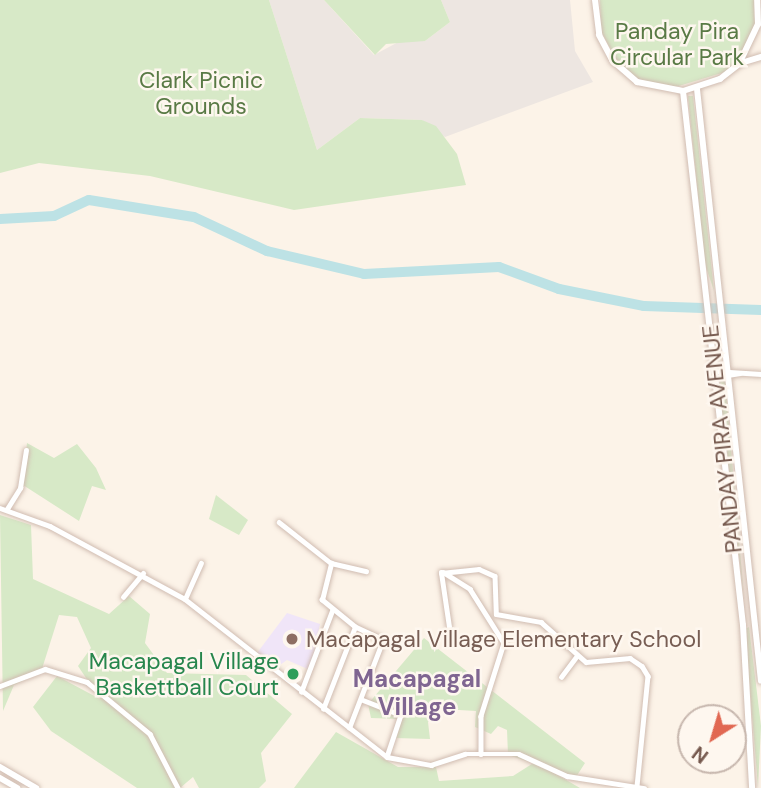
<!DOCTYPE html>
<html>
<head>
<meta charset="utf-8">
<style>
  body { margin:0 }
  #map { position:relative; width:761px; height:788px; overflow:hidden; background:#fcf3e8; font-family:"DM Sans",sans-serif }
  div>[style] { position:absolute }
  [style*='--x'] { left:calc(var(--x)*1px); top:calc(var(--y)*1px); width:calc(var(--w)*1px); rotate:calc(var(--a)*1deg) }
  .industrial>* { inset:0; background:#ede6e1 }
  .education>* { inset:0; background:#f0e5f8 }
  .green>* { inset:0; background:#d7e9c7 }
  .river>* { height:10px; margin:-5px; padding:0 5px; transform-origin:5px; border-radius:5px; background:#bde2e5 }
  .roads { filter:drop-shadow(0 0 2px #d0bcb1) drop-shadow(0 0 2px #d0bcb1) }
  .street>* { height:4.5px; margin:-2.25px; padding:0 2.25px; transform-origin:2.25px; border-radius:2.25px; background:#fff }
  .secondary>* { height:6px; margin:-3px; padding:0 3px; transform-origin:3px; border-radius:3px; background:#fff }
  .dots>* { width:19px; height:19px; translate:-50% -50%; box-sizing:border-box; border:4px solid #fef7ef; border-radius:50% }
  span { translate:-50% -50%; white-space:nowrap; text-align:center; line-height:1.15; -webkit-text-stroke:5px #fef7ef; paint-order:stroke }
  .park-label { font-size:23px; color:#597a45 }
  .street-label { font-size:23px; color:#75584d }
  .education-label { font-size:23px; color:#785e54 }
  .left { translate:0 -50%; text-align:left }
  .leisure-label { font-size:23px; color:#27864d }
  .right { translate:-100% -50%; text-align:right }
  .neighbourhood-label { font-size:24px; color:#7f6591; font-weight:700 }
  .north { position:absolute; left:677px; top:704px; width:70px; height:70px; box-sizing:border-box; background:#fef7ef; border:2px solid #c7b7ae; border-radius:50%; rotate:217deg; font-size:19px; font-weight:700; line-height:28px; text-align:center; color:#75584d }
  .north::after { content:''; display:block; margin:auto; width:24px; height:32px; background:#e16852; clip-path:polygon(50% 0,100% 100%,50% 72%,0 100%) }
</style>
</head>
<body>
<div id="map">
  <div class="industrial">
    <i style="clip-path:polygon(269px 0,324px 0,374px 55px,404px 39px,425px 41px,450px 22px,441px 0,570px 0,575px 51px,593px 82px,445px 137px,422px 120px,360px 118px,317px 150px)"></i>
  </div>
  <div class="education">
    <i style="clip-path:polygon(287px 613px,320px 624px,310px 670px,287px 660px,277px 667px,257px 653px)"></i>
  </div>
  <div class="green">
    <i style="clip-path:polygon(0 0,269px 0,317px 150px,360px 118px,422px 120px,436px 126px,457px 154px,466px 185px,294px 210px,150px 176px,39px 163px,0 173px)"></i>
    <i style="clip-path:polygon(324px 0,441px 0,450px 22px,425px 41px,386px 44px,375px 55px)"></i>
    <i style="clip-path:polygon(600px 0,754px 0,755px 23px,740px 59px,725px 72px,672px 88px,634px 78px,619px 65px,601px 31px)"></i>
    <i style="clip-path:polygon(688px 96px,693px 96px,714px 291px,705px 264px)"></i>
    <i style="clip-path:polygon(721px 378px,725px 380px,744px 597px,718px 382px)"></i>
    <i style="clip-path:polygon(27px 443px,54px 458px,77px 444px,96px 468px,106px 490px,92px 486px,79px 521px,23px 485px)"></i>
    <i style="clip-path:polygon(216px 495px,248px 520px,239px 535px,209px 519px)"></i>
    <i style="clip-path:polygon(0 515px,31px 525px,33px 579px,109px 614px,129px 596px,150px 614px,145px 643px,167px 673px,246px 675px,292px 714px,261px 753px,266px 781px,259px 788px,199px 788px,193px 777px,180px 788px,137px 788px,51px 731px,33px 707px,57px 676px,100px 699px,78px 666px,91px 648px,77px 617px,59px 615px,41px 672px,14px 685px,3px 711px)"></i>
    <i style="clip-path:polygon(749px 627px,761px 726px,758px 787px,745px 629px)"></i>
    <i style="clip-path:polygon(424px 638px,585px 763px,576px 777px,508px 755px,507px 730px,498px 726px,491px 734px,475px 727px,476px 711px,442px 709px,428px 722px,430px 739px,395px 738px,401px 719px,371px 718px,368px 704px)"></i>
    <i style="clip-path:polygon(336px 732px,398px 767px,436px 767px,439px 781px,513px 776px,535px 762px,580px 788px,294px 788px)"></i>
  </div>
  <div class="river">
    <i style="--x:0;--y:219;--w:54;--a:-3.2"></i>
    <i style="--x:54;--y:216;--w:38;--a:-25"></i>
    <i style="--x:89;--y:200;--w:106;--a:9.2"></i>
    <i style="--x:194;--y:217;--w:81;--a:25"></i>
    <i style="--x:267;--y:251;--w:100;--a:13.3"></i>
    <i style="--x:364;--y:274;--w:135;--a:-3"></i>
    <i style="--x:499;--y:267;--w:64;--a:20.1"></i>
    <i style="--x:559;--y:289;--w:87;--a:11.3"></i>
    <i style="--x:644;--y:306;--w:117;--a:2"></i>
  </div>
  <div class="roads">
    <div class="street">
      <i style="--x:714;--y:371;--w:47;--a:3.7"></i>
      <i style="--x:715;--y:377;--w:25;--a:-9"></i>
      <i style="--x:0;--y:508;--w:53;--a:19.8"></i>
      <i style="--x:50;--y:526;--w:153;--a:28.4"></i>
      <i style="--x:185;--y:599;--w:256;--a:38"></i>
      <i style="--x:387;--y:757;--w:45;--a:10.3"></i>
      <i style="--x:431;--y:765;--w:36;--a:-18"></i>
      <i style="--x:465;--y:754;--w:54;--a:0"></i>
      <i style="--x:519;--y:754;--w:53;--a:24.6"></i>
      <i style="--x:567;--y:776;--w:78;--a:8.9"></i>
      <i style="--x:7;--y:509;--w:25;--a:-58"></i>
      <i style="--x:20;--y:488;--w:38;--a:-81"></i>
      <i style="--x:279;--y:522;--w:66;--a:38.3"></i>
      <i style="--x:331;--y:563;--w:36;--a:13"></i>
      <i style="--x:443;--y:572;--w:32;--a:32"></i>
      <i style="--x:470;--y:589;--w:64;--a:57.8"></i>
      <i style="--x:504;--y:643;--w:77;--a:107.5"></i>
      <i style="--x:481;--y:716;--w:38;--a:90"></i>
      <i style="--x:123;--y:597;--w:31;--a:-50"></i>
      <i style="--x:185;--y:599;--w:39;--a:-66"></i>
      <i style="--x:449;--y:627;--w:55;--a:-98.4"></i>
      <i style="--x:441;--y:573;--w:38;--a:-6"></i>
      <i style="--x:479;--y:569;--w:17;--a:24"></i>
      <i style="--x:495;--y:576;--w:38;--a:88"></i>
      <i style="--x:496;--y:614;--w:46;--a:10.1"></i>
      <i style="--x:541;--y:622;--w:60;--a:41.6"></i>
      <i style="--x:586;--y:662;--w:44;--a:-5.2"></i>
      <i style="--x:630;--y:658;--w:14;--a:34"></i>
      <i style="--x:642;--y:666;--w:12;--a:59"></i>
      <i style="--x:648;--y:676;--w:112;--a:95.7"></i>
      <i style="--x:561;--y:677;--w:25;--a:-53"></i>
      <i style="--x:0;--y:686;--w:48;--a:-20.7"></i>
      <i style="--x:45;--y:669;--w:44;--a:17.2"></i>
      <i style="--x:87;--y:682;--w:82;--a:39.5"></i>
      <i style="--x:150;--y:734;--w:61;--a:62.6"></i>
      <i style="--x:301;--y:692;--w:87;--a:-69.1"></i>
      <i style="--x:363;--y:700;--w:41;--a:21.5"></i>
      <i style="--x:401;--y:715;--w:44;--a:108.4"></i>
      <i style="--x:323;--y:709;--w:88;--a:-68.7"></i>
      <i style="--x:355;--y:627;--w:43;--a:-140.7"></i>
      <i style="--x:322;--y:600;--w:38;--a:-76"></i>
      <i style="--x:349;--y:728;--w:94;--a:-68.9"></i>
      <i style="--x:383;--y:640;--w:31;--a:-155"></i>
    </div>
    <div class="secondary">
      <i style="--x:595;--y:0;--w:35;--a:83"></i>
      <i style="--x:599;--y:35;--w:30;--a:62"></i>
      <i style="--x:613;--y:61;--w:32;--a:41"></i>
      <i style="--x:637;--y:82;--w:47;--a:11.1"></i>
      <i style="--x:683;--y:91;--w:39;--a:-18"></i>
      <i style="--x:720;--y:79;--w:24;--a:-38"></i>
      <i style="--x:739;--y:64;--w:44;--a:-64.6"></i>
      <i style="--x:758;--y:24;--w:24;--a:-92"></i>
      <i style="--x:741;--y:63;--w:21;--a:-17"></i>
      <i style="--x:697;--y:89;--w:595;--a:83.83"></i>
      <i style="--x:683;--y:91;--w:537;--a:83.59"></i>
      <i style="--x:743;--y:625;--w:163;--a:86.8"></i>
      <i style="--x:0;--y:767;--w:42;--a:30.3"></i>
      <i style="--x:0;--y:778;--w:20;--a:30"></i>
    </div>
  </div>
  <div class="dots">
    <i style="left:292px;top:639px;background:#8d6e63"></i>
    <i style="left:293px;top:674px;background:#2e9e5b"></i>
  </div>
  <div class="park-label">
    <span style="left:677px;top:44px">Panday Pira<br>Circular Park</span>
    <span style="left:201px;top:93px">Clark Picnic<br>Grounds</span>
  </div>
  <div class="street-label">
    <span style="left:722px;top:439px;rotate:-96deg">PANDAY PIRA AVENUE</span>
  </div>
  <div class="education-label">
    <span class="left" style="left:306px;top:639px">Macapagal Village Elementary School</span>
  </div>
  <div class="leisure-label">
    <span class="right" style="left:279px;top:674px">Macapagal Village<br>Baskettball Court</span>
  </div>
  <div class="neighbourhood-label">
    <span style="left:417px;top:693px">Macapagal<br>Village</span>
  </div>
  <div class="north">N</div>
</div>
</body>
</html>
